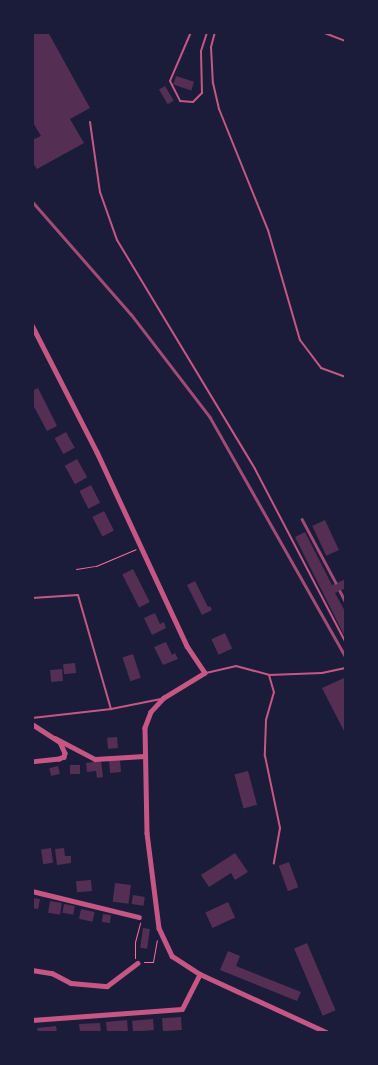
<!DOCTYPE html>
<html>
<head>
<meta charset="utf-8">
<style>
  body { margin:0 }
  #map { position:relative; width:378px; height:1065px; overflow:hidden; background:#1b1b3a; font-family:"Fira Sans Condensed",sans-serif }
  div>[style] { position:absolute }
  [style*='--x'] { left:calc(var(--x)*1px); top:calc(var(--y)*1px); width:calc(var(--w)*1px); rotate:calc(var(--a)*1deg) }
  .building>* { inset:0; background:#542f53; transform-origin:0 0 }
  .path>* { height:1px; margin:-0.5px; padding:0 0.5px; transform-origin:0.5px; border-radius:0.5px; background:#ff6b9d }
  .service>* { height:2px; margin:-1px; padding:0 1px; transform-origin:1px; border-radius:1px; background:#c65784 }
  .minor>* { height:4.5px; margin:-2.25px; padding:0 2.25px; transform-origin:2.25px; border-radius:2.25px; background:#c65784 }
  .rail>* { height:2.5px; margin:-1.25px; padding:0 1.25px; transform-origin:1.25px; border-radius:1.25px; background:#a44b75 }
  span { translate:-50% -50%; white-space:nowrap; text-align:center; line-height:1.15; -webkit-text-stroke:5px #1b1b3a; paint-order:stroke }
  .frame { position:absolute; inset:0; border:34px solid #1b1b3a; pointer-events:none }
</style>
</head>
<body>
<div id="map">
  <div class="building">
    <i style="clip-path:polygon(32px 32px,48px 32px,90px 108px,70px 119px,84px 143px,37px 169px,32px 162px,32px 140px,41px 136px,32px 121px)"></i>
    <i style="left:176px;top:76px;width:19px;height:9px;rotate:18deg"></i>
    <i style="left:165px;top:86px;width:17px;height:7px;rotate:59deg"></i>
    <i style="clip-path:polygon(38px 388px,57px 426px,47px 431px,32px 403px,32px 391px)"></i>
    <i style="left:66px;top:432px;width:18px;height:13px;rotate:61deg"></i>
    <i style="left:77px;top:459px;width:21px;height:14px;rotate:61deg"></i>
    <i style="left:91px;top:485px;width:20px;height:13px;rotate:63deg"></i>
    <i style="left:104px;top:511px;width:22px;height:13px;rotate:63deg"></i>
    <i style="left:325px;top:520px;width:33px;height:14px;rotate:65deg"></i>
    <i style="clip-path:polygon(305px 532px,332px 585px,346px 579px,346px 588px,335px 593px,346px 613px,346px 639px,295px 537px)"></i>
    <i style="left:133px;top:569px;width:37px;height:12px;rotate:63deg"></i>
    <i style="clip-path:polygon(195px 581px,208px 607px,210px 606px,212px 610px,202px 615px,187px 585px)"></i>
    <i style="clip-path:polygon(155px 613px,160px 624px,164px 622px,166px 628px,152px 635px,144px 618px)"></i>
    <i style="left:225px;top:633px;width:17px;height:15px;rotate:65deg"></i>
    <i style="clip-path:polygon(166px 642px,172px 655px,175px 653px,178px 659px,163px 665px,154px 647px)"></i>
    <i style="left:133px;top:654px;width:25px;height:11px;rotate:72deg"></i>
    <i style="left:75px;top:663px;width:10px;height:12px;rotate:84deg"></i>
    <i style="left:62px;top:669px;width:12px;height:12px;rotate:85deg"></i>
    <i style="clip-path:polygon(344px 678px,346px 682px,346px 735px,322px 688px)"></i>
    <i style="left:117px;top:737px;width:11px;height:10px;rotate:85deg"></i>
    <i style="left:120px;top:760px;width:12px;height:11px;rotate:85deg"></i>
    <i style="clip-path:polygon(101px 761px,103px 777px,97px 778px,96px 771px,87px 772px,86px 763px)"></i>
    <i style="left:70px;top:765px;width:10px;height:9px"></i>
    <i style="left:58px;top:766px;width:8px;height:9px;rotate:76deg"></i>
    <i style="left:248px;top:771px;width:35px;height:14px;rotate:75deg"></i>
    <i style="left:51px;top:848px;width:15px;height:10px;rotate:82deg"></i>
    <i style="clip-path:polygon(64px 848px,65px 856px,71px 856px,71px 863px,57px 865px,55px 849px)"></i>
    <i style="clip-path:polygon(235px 853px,248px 872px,235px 880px,231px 873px,209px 887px,201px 875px)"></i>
    <i style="left:289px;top:862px;width:27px;height:11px;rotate:70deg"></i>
    <i style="left:91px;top:880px;width:11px;height:15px;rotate:85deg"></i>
    <i style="left:115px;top:883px;width:16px;height:19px;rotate:7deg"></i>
    <i style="left:133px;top:895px;width:12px;height:9px;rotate:9deg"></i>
    <i style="clip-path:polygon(32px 898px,40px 899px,38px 909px,32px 908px)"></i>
    <i style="left:50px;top:901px;width:12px;height:12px;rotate:9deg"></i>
    <i style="left:228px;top:902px;width:17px;height:25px;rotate:65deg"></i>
    <i style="left:64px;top:904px;width:11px;height:9px;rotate:10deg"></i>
    <i style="left:81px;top:909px;width:14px;height:10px;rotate:12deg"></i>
    <i style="left:103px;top:914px;width:8px;height:8px;rotate:7deg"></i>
    <i style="left:143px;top:928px;width:7px;height:20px;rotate:8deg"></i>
    <i style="left:307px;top:943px;width:73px;height:14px;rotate:67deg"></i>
    <i style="clip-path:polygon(228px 951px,240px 956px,236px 966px,301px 992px,297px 1001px,220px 970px)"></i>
    <i style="left:181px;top:1017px;width:13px;height:19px;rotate:86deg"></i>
    <i style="left:153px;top:1019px;width:11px;height:21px;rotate:85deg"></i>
    <i style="clip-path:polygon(127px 1020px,128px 1032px,107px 1032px,106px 1022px)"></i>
    <i style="clip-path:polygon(100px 1023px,101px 1032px,80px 1032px,79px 1024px)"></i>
    <i style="clip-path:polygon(56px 1026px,57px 1032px,38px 1032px,37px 1028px)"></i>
  </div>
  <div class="path">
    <i style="--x:340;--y:32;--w:6;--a:18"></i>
    <i style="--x:76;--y:569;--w:20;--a:-9"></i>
    <i style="--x:96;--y:566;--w:43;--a:-23"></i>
    <i style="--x:135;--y:958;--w:16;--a:-90"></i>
    <i style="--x:135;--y:942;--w:20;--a:-75"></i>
    <i style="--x:144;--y:962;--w:9;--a:0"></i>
    <i style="--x:153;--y:962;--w:22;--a:-80"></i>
  </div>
  <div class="service">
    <i style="--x:191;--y:32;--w:53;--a:113.2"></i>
    <i style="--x:170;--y:81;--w:22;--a:63"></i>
    <i style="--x:180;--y:101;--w:13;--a:4"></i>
    <i style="--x:193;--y:102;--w:13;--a:-45"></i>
    <i style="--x:202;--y:93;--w:42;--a:-91.4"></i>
    <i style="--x:201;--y:51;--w:20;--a:-72"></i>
    <i style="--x:215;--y:32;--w:16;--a:105"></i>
    <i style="--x:211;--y:47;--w:36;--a:87"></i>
    <i style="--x:213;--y:83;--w:27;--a:77"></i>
    <i style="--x:219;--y:109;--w:131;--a:68"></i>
    <i style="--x:268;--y:230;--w:115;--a:73.8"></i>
    <i style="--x:300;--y:340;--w:35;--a:53"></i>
    <i style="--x:321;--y:368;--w:27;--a:20"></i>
    <i style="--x:322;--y:32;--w:26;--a:21"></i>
    <i style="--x:90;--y:122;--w:71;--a:81.9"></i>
    <i style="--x:100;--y:192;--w:51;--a:70.5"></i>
    <i style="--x:117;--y:240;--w:267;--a:58.9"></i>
    <i style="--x:255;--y:469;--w:196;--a:62.4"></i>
    <i style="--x:32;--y:598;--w:46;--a:-3.7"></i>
    <i style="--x:78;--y:595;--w:119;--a:73.9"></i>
    <i style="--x:206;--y:673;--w:31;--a:-13"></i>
    <i style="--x:236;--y:666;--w:34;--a:15"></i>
    <i style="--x:269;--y:675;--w:53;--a:-2.2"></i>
    <i style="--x:322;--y:673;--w:25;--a:-12"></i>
    <i style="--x:269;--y:675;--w:18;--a:74"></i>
    <i style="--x:274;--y:692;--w:29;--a:106"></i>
    <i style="--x:266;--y:720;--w:36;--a:92"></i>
    <i style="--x:265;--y:756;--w:74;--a:78.2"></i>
    <i style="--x:280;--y:828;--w:36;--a:100"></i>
    <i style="--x:32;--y:718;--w:80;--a:-6.5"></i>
    <i style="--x:111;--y:709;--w:51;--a:-11.3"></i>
  </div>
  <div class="minor">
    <i style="--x:32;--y:325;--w:143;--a:62.9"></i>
    <i style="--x:97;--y:452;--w:214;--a:65.1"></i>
    <i style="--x:187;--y:646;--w:32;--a:56"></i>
    <i style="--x:205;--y:673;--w:48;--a:148.6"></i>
    <i style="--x:164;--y:698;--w:19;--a:133"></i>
    <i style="--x:151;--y:712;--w:17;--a:111"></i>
    <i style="--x:145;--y:728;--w:105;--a:88.9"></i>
    <i style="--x:147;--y:833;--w:96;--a:82.8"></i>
    <i style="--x:159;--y:928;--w:31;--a:65"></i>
    <i style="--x:172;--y:956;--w:33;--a:33"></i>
    <i style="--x:200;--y:974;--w:139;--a:24.7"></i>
    <i style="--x:32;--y:724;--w:33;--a:33"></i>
    <i style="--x:60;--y:742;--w:12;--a:66"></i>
    <i style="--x:65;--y:753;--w:4;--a:104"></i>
    <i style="--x:64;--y:757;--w:5;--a:158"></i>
    <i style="--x:59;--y:759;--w:27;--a:174"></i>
    <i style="--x:55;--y:738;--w:45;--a:27.7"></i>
    <i style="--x:95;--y:759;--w:49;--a:-3.5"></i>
    <i style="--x:32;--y:891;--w:110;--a:13.7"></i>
    <i style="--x:32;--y:970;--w:20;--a:9"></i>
    <i style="--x:52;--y:973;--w:21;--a:28"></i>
    <i style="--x:71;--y:983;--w:36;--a:5"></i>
    <i style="--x:107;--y:986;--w:38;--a:-37"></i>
    <i style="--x:32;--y:1020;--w:150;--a:-4.2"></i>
    <i style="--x:182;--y:1009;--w:39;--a:-63"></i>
  </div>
  <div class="rail">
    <i style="--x:32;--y:201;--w:150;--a:48.8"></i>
    <i style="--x:131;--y:314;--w:130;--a:52.5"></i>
    <i style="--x:210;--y:417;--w:276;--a:60.5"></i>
    <i style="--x:302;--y:519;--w:72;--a:62"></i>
    <i style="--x:340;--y:591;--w:13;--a:63"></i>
  </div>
  <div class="frame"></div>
</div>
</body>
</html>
